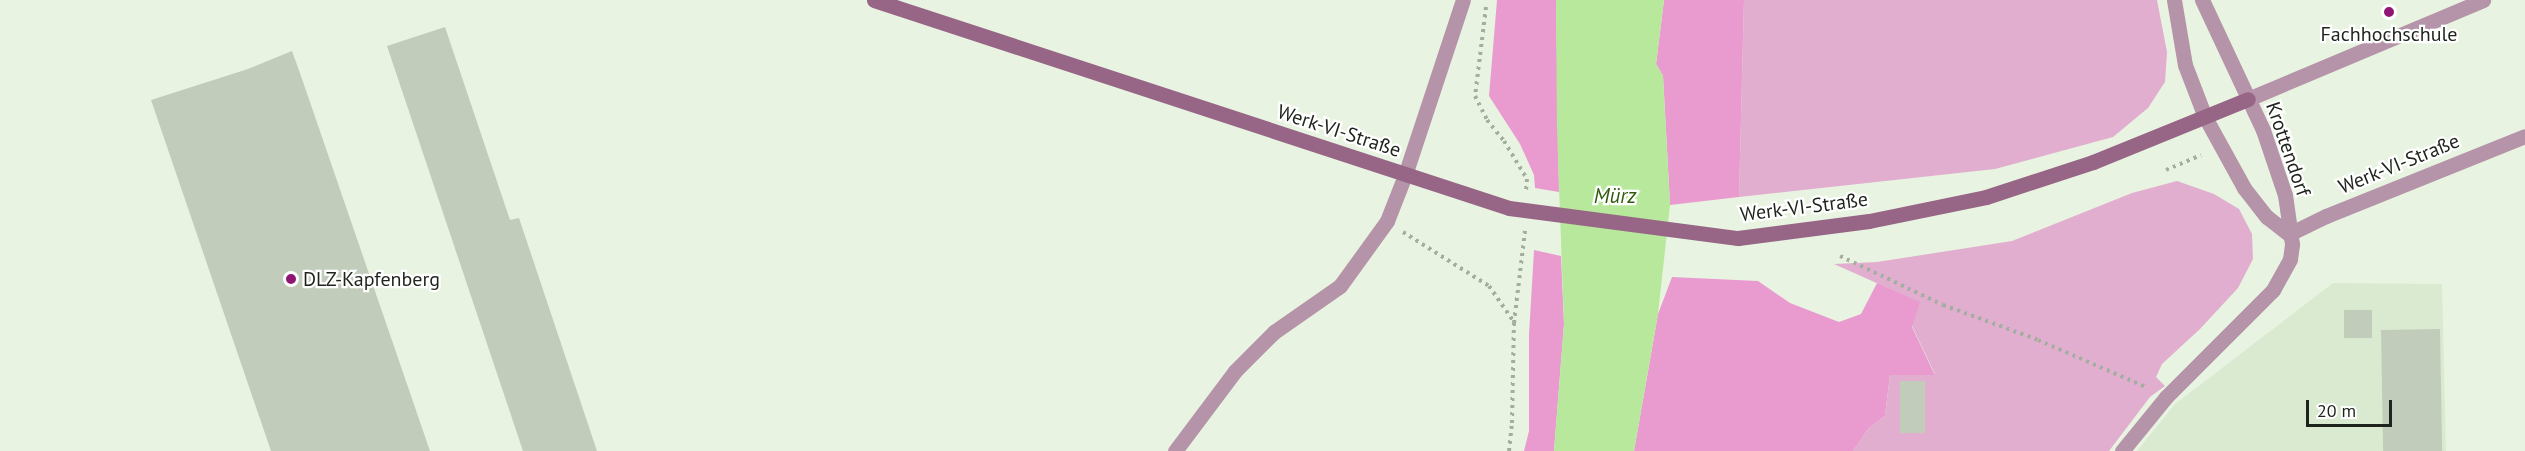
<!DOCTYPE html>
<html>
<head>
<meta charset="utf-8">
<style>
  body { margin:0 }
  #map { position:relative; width:2525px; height:451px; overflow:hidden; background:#e8f4e1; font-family:"PT Sans",sans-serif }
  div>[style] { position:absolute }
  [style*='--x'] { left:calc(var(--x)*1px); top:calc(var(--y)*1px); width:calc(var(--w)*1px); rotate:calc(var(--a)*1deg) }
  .built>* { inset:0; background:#daead1 }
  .green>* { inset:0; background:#e1aecf }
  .forest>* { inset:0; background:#e99bcf }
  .water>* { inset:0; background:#b8e89b }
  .building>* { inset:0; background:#c1ccba; transform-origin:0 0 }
  .path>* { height:4px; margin-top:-2px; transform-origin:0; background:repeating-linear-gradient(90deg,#a4ae9f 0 3px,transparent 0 7.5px) }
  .lane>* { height:15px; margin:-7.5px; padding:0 7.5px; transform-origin:7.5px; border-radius:7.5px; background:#b593a9 }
  .street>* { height:15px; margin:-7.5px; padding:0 7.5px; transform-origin:7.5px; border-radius:7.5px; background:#b593a9 }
  .secondary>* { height:15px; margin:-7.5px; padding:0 7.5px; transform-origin:7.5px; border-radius:7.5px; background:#976686 }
  .dots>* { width:16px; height:16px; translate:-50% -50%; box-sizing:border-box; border:3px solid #fff; border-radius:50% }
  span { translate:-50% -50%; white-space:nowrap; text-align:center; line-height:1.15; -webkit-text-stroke:4.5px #fff; paint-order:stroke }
  .poi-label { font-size:20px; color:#1e231c }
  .left { translate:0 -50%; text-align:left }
  .street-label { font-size:20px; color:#1e231c }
  .water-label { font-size:21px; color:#325c0d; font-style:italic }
  .scale { position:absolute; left:2306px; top:400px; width:86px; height:27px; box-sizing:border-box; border:3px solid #1e231c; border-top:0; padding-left:8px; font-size:18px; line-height:21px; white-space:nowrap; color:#1e231c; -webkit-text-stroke:4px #fff; paint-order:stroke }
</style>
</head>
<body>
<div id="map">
  <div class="built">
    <i style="clip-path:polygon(2333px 283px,2442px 284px,2446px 451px,2137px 451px,2175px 404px)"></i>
  </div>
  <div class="green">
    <i style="clip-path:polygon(1744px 0,2157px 0,2167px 52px,2165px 82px,2148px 108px,2113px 137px,1995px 169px,1739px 197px)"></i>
    <i style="clip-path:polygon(2177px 181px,2214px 194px,2239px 209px,2252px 234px,2253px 259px,2238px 288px,2200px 329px,2162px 364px,2156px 377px,2165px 386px,2150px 397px,2109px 451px,1853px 451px,1869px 428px,1885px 416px,1890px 375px,1935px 374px,1912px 326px,1919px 302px,1834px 264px,1877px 262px,2012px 241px,2132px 193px)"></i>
  </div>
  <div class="forest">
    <i style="clip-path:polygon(1497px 0,1556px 0,1559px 192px,1535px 188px,1534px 175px,1520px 144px,1489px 96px)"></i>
    <i style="clip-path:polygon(1664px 0,1744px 0,1739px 197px,1670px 205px,1663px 76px,1656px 64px)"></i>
    <i style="clip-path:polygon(1534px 250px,1561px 256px,1564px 324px,1554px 451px,1524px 451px,1529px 431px,1529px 335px)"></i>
    <i style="clip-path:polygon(1672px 277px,1758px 281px,1790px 303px,1839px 322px,1861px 314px,1877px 283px,1920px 302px,1912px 327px,1935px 375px,1890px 375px,1885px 416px,1869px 428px,1853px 451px,1634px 451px,1658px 314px)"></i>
  </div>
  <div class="water">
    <i style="clip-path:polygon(1556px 0,1664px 0,1656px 64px,1663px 76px,1670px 205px,1658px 314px,1634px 451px,1554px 451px,1564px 324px,1557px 130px)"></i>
  </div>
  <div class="building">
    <i style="clip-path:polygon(445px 27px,510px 220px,519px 218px,597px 451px,523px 451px,387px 46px)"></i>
    <i style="clip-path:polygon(292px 51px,301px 76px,430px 451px,271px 451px,151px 100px,248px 69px)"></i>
    <i style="left:2344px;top:310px;width:28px;height:28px"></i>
    <i style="left:2440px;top:329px;width:122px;height:59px;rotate:89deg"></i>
    <i style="left:1900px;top:381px;width:25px;height:52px"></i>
  </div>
  <div class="path">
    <i style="--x:1486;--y:7;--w:90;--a:97"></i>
    <i style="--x:1475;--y:96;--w:27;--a:63"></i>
    <i style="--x:1487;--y:120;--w:27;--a:51"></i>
    <i style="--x:1504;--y:141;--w:44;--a:58.8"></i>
    <i style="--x:1527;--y:179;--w:11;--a:95"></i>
    <i style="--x:2166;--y:170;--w:38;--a:-23"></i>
    <i style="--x:1403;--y:232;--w:102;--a:32.1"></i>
    <i style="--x:1489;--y:286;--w:44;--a:55.2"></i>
    <i style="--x:1840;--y:256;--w:114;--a:25.4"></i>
    <i style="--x:1943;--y:305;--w:101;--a:20.2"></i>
    <i style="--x:2038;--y:340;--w:118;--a:23.5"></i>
    <i style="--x:1509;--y:451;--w:28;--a:-84"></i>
    <i style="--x:1512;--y:423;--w:100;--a:-88.9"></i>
    <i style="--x:1514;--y:323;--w:93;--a:-83.2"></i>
  </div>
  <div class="lane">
    <i style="--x:2289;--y:234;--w:41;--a:-25.9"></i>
    <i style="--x:2326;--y:216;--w:214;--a:-21.9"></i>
    <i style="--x:1175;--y:451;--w:100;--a:-53.1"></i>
    <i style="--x:1235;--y:371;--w:55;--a:-45"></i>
    <i style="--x:1274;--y:332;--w:80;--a:-34.9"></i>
    <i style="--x:1340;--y:286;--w:80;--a:-54.1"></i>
    <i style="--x:1387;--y:221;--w:49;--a:-68.6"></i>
  </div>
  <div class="street">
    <i style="--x:2174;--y:0;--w:66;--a:80.4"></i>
    <i style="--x:2185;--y:65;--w:56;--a:69"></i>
    <i style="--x:2205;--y:117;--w:81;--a:61.2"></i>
    <i style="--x:2244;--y:188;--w:37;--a:52"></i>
    <i style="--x:2267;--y:217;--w:28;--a:38"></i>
    <i style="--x:2248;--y:99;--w:255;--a:-22.8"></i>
    <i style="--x:1405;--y:175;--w:184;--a:-71.7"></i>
    <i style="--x:2122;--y:451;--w:70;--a:-50.8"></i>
    <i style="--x:2166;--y:397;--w:151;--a:-45"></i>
    <i style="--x:2273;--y:290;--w:35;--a:-61"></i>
    <i style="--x:2290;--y:259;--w:15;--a:-82"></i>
    <i style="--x:2292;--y:244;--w:49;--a:-98.1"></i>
    <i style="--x:2285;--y:195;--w:69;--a:-108.7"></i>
    <i style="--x:2263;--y:130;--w:144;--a:-115.1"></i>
  </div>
  <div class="secondary">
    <i style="--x:874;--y:0;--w:668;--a:18.14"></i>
    <i style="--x:1509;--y:208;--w:231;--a:7.5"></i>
    <i style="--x:1738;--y:238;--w:132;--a:-7.4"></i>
    <i style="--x:1869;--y:221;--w:119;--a:-11.6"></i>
    <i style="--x:1986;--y:197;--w:113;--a:-18.1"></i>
    <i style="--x:2093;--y:162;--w:167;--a:-22.1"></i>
  </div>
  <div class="dots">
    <i style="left:2389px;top:12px;background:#901674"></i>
    <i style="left:291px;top:279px;background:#901674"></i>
  </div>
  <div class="poi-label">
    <span style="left:2389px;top:34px">Fachhochschule</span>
    <span class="left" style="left:303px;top:279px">DLZ-Kapfenberg</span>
  </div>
  <div class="street-label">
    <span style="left:1339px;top:131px;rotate:18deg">Werk-VI-Straße</span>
    <span style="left:2288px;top:149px;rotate:71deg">Krottendorf</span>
    <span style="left:2399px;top:164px;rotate:-22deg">Werk-VI-Straße</span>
    <span style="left:1804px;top:207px;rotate:-7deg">Werk-VI-Straße</span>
  </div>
  <div class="water-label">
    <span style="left:1615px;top:196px">Mürz</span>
  </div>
  <div class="scale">20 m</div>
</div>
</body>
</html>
